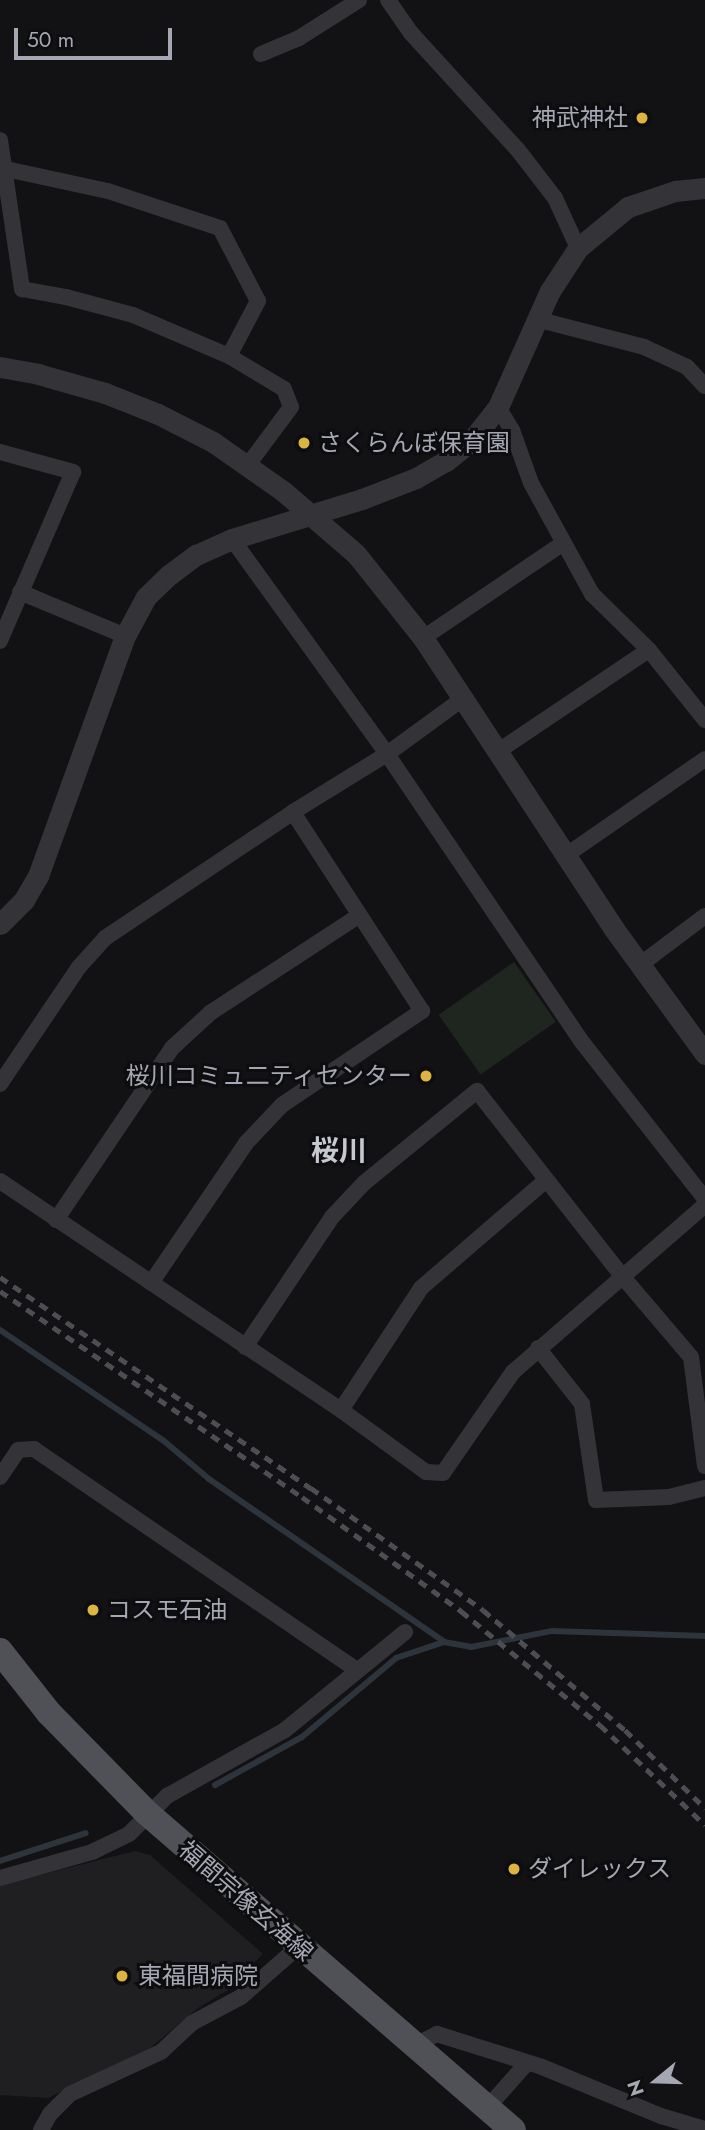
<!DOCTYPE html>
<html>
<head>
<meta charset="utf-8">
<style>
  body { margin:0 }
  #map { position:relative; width:705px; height:2130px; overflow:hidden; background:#121214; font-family:Jost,"Noto Sans JP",sans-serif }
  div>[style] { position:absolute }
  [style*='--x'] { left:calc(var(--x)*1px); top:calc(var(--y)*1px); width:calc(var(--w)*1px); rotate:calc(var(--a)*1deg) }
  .built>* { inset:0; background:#1f1e20 }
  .green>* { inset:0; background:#1f2620; transform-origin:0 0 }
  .stream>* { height:6px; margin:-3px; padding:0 3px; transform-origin:3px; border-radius:3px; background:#2d343b }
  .minor>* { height:16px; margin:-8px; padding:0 8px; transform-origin:8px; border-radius:8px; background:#343438 }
  .tertiary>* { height:21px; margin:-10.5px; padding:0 10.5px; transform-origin:10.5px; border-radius:10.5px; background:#343438 }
  .primary>* { height:26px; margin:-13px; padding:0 13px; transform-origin:13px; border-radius:13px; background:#505157 }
  .rail>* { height:5px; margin-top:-2.5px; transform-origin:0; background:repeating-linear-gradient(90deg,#4d4e53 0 9px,transparent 0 16px) }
  .dots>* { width:19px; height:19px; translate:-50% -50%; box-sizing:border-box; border:4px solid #0d0d0f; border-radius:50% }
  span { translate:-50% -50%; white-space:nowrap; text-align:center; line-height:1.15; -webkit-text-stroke:6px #0d0d0f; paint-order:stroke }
  .poi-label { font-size:24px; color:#a5a8b3 }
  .right { translate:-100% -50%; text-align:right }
  .left { translate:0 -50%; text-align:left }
  .street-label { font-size:24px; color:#a5a8b3 }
  .quarter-label { font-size:28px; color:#c6c8cf; font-weight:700 }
  .north { position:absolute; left:621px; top:2046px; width:70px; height:70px; -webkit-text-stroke:5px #0d0d0f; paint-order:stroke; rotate:251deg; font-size:19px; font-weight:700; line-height:28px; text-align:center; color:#a5a8b3 }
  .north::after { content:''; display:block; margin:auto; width:24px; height:32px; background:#a5a8b3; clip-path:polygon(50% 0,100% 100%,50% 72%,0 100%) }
  .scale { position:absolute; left:14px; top:28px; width:158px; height:32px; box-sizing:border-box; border:4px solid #a5a8b3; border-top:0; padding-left:9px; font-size:21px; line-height:24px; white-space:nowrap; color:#a5a8b3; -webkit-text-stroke:5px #0d0d0f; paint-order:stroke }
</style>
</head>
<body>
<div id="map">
  <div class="built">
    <i style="clip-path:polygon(135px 1851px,150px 1855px,263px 1954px,244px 1972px,246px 1979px,198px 2008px,150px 2048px,48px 2098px,0 2095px,0 1885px)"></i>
  </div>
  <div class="green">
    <i style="left:514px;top:962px;width:73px;height:92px;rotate:55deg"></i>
  </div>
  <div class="stream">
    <i style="--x:0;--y:1330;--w:198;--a:34.1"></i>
    <i style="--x:164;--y:1441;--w:59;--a:40.2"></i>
    <i style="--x:209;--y:1479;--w:286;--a:34.7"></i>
    <i style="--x:215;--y:1785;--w:99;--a:-28.9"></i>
    <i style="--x:302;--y:1737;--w:123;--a:-40"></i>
    <i style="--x:396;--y:1658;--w:51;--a:-18.4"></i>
    <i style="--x:444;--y:1642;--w:27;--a:10"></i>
    <i style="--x:471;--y:1647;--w:83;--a:-11.2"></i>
    <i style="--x:552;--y:1631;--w:153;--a:1.9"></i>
    <i style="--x:0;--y:1861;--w:90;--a:-18"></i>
  </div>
  <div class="minor">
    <i style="--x:388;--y:0;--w:40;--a:55.1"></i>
    <i style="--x:411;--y:33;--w:159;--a:47.6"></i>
    <i style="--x:518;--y:150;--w:61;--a:52.4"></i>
    <i style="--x:555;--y:198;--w:55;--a:65.3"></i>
    <i style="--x:261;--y:54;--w:41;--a:-22.8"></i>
    <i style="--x:299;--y:38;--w:71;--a:-32.3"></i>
    <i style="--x:0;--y:140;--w:151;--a:81.6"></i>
    <i style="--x:22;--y:289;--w:45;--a:10.3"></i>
    <i style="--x:66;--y:297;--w:69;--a:15"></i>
    <i style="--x:133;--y:315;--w:104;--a:23.1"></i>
    <i style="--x:229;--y:356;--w:64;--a:31"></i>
    <i style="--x:284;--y:389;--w:19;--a:69"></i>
    <i style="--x:291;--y:407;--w:72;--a:126.6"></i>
    <i style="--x:6;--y:169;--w:104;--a:12.2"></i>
    <i style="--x:108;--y:191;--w:118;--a:18.3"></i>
    <i style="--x:220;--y:228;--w:82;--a:62.5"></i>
    <i style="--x:258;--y:301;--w:62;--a:117.8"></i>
    <i style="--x:536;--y:319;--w:112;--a:14.5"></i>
    <i style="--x:644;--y:347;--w:47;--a:24.9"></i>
    <i style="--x:687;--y:367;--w:26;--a:47"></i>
    <i style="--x:498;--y:407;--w:27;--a:59"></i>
    <i style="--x:512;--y:430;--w:56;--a:70.3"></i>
    <i style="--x:531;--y:483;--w:127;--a:61.2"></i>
    <i style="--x:592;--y:594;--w:80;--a:44.5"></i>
    <i style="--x:649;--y:650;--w:90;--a:51.3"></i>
    <i style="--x:0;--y:452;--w:76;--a:15.3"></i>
    <i style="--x:73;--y:472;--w:184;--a:113.4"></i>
    <i style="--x:232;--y:539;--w:265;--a:54.2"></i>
    <i style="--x:387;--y:754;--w:348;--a:55.9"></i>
    <i style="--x:582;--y:1042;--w:199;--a:51.9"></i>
    <i style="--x:20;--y:592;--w:114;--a:22.7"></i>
    <i style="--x:423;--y:638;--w:168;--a:-34.1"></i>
    <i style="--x:497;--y:752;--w:183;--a:-33.9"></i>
    <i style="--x:565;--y:856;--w:170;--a:-34.7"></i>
    <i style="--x:641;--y:964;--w:80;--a:-36.9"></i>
    <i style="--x:0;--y:1084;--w:141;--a:-56"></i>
    <i style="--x:79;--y:967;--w:39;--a:-48"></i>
    <i style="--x:105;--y:938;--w:226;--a:-33.8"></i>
    <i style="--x:293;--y:812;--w:110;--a:-31.7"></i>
    <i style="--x:387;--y:754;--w:92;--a:-36.1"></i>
    <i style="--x:0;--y:1181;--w:411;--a:33.9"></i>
    <i style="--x:341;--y:1410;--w:105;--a:36.1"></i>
    <i style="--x:426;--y:1472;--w:17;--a:3"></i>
    <i style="--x:443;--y:1473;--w:123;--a:-55.3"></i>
    <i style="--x:513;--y:1372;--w:254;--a:-41"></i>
    <i style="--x:56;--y:1220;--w:207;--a:-56"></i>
    <i style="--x:172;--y:1048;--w:52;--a:-42.6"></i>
    <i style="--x:210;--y:1013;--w:177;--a:-33.2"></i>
    <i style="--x:151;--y:1283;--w:169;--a:-55.8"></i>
    <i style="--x:246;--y:1143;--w:52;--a:-46.5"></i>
    <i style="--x:282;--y:1105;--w:169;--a:-33.9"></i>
    <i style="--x:422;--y:1011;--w:237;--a:-123"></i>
    <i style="--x:245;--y:1347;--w:156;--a:-56.2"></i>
    <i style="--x:332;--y:1217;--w:47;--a:-46.7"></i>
    <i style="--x:364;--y:1183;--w:146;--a:-39.2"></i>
    <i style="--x:477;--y:1091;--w:235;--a:51.9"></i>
    <i style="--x:622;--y:1276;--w:106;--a:49.6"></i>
    <i style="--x:691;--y:1357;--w:110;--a:82.7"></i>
    <i style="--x:538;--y:1348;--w:71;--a:51.8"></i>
    <i style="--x:582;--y:1404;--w:97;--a:81.7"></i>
    <i style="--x:596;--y:1500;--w:73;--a:-2.4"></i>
    <i style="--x:669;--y:1497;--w:37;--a:-14"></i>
    <i style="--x:341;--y:1410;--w:146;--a:-56.7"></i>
    <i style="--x:421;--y:1288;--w:165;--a:-40.8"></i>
    <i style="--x:0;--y:1477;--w:32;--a:-56"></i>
    <i style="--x:18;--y:1450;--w:16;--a:-4"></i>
    <i style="--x:34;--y:1449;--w:391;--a:34.4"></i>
    <i style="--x:0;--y:1878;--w:96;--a:-15.8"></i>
    <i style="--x:92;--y:1852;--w:41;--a:-25.9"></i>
    <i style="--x:129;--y:1834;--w:54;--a:-45"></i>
    <i style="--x:167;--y:1796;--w:135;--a:-29.2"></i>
    <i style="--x:285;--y:1730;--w:155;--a:-39.2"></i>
    <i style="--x:416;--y:2045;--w:24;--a:-28"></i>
    <i style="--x:437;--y:2034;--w:110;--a:17.4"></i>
    <i style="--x:542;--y:2067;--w:129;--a:22.4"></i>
    <i style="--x:661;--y:2116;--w:46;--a:16.5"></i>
    <i style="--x:487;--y:2108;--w:60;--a:-48.4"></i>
    <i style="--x:41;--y:2130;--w:18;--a:-61"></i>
    <i style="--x:50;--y:2114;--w:28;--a:-45"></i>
    <i style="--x:70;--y:2094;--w:100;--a:-24.8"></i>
    <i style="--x:161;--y:2052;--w:42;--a:-43.1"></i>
    <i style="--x:192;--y:2023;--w:55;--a:-28"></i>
    <i style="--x:241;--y:1997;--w:77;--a:-41.3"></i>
  </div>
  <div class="tertiary">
    <i style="--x:0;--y:367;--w:39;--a:10"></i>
    <i style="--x:38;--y:374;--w:70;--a:15.8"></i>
    <i style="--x:105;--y:393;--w:57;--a:21.6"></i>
    <i style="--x:158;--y:414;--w:62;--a:27"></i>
    <i style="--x:213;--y:442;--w:85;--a:35"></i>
    <i style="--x:283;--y:491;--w:96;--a:40.8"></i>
    <i style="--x:356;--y:554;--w:107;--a:51.4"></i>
    <i style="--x:423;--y:638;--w:348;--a:56.7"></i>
    <i style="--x:614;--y:929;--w:155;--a:53.9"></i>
    <i style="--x:0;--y:924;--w:34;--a:-45"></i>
    <i style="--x:24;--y:900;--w:28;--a:-60"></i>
    <i style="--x:38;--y:876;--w:255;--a:-70.1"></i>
    <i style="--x:125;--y:636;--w:44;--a:-61.7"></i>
    <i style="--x:146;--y:597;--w:32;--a:-44"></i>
    <i style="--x:169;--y:575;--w:34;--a:-37"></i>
    <i style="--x:196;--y:555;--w:39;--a:-24"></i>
    <i style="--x:232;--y:539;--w:136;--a:-17.1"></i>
    <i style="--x:362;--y:499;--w:58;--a:-21.3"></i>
    <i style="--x:416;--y:478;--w:34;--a:-30"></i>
    <i style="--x:446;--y:461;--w:33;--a:-39"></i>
    <i style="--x:472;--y:440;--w:42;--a:-51.8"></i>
    <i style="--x:498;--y:407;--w:127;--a:-65.9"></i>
    <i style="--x:550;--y:291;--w:51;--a:-56.9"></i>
    <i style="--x:578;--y:248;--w:65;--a:-39.4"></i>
    <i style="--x:628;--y:207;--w:50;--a:-18.8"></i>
    <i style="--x:675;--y:191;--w:30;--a:-6"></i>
  </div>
  <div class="primary">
    <i style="--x:0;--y:1651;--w:79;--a:51.7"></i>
    <i style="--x:49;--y:1713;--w:140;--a:45.6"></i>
    <i style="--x:147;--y:1813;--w:484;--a:40.9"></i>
  </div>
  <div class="rail">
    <i style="--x:0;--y:1277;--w:376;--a:34.2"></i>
    <i style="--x:311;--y:1488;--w:211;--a:35.3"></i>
    <i style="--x:483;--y:1610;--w:186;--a:40.2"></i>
    <i style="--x:625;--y:1730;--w:112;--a:44.3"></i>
    <i style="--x:0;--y:1291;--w:366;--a:34.3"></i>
    <i style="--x:302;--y:1497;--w:196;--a:35.6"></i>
    <i style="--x:461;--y:1611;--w:180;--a:39.4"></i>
    <i style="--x:600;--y:1725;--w:145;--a:43.6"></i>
  </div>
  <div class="dots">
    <i style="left:642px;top:118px;background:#ddb441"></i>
    <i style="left:304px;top:443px;background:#ddb441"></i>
    <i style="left:426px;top:1076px;background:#ddb441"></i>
    <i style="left:93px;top:1610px;background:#ddb441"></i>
    <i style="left:514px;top:1869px;background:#ddb441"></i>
    <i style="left:122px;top:1976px;background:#ddb441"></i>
  </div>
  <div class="poi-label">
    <span class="right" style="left:628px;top:118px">神武神社</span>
    <span class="left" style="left:318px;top:443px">さくらんぼ保育園</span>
    <span class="right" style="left:412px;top:1076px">桜川コミュ二ティセンター</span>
    <span class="left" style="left:107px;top:1610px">コスモ石油</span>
    <span class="left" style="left:528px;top:1869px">ダイレックス</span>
    <span class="left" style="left:138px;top:1976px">東福間病院</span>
  </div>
  <div class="street-label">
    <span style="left:246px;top:1901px;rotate:41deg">福間宗像玄海線</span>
  </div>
  <div class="quarter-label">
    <span style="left:339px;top:1151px">桜川</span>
  </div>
  <div class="north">N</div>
  <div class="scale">50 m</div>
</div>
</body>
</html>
